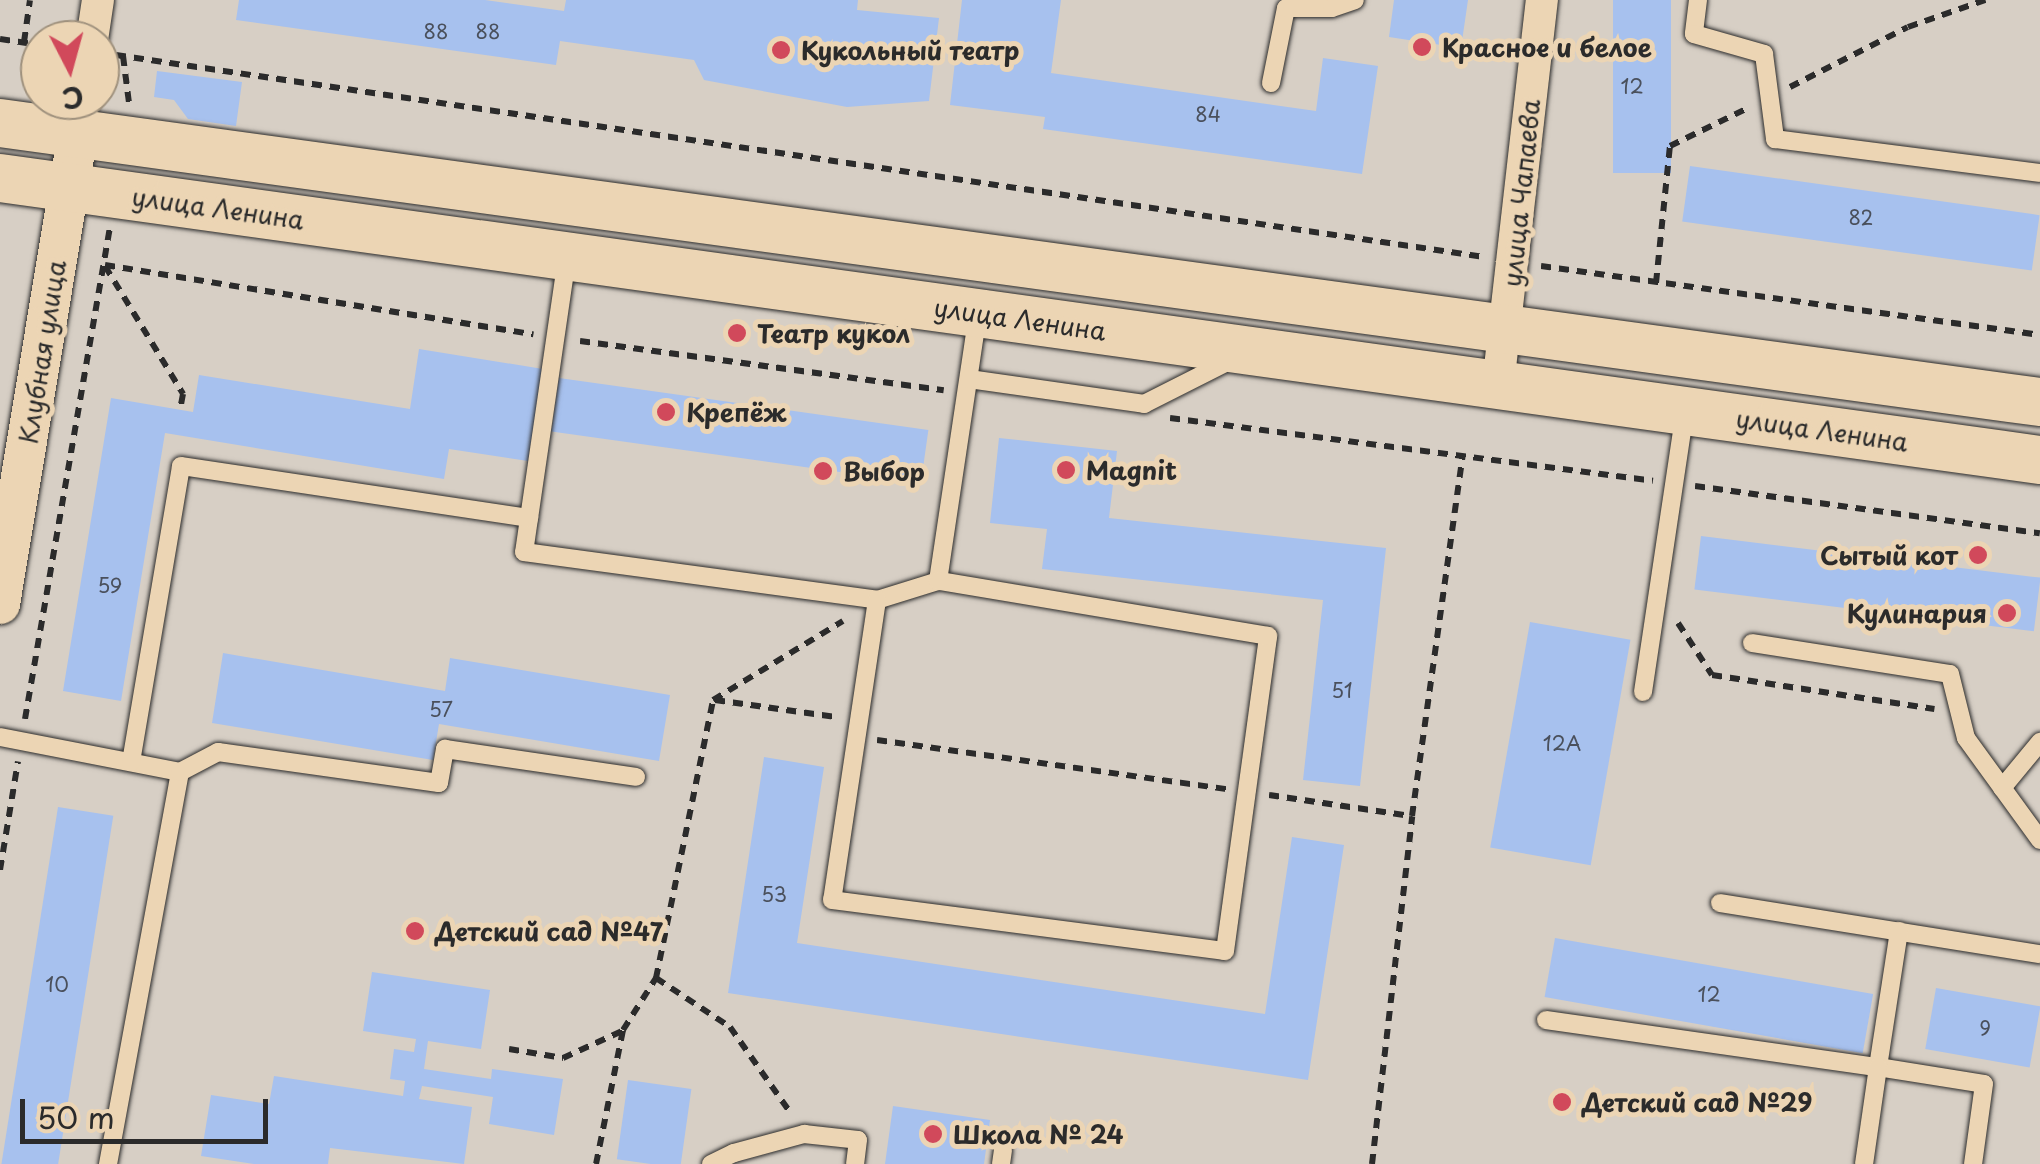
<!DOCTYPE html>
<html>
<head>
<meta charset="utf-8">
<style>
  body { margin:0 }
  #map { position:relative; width:2040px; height:1164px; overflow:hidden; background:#d7cfc5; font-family:"Playpen Sans",sans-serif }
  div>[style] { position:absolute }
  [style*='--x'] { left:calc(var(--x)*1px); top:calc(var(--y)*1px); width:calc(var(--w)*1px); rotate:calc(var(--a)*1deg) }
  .building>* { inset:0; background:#a7c1ee; transform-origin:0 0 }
  .path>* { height:6px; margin-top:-3px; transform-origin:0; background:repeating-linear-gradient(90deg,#2b2b2b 0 10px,transparent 0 18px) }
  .roads { filter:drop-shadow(0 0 2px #2b2b2b) drop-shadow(0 0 2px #2b2b2b) }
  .service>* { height:18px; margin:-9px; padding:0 9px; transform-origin:9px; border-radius:9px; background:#ecd5b4 }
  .minor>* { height:32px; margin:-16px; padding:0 16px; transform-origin:16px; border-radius:16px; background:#ecd5b4 }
  .tertiary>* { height:40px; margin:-20px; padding:0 20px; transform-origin:20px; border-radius:20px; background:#ecd5b4 }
  .secondary>* { height:48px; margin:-24px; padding:0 24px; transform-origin:24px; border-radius:24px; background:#ecd5b4 }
  .dots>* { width:28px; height:28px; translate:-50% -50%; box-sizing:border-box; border:5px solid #ecd5b4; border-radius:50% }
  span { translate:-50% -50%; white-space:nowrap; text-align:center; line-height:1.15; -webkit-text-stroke:10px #ecd5b4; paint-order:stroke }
  .number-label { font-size:20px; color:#4a505c }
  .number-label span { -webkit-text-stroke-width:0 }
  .poi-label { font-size:25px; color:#2b2b2b; font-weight:700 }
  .left { translate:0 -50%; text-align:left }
  .right { translate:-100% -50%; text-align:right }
  .street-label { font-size:25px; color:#2b2b2b }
  .north { position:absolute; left:20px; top:20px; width:100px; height:100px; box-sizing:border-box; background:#ecd5b4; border:2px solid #9f917d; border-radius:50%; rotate:174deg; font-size:28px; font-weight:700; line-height:40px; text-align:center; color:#2b2b2b }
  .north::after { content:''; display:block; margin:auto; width:35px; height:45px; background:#d1495b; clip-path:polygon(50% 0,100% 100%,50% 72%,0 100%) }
  .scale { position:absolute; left:20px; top:1099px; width:248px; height:45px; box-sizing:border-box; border:5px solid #2b2b2b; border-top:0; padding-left:12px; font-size:30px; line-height:35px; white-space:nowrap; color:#2b2b2b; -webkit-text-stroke:8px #ecd5b4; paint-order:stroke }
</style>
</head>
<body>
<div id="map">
  <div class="building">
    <i style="clip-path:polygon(239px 0,485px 0,564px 11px,566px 0,858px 0,857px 10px,939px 18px,929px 101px,847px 107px,704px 80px,694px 60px,560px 41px,556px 65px,236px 20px)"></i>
    <i style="clip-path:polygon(962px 0,1061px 0,1051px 73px,1316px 111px,1323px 58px,1378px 66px,1362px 174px,1043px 129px,1045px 117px,950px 105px)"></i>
    <i style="clip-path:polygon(1394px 0,1468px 0,1461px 48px,1389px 37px)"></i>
    <i style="left:1613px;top:0;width:58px;height:173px"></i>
    <i style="clip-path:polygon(157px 71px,242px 82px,236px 126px,188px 119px,174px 100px,154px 97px)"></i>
    <i style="left:1690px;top:166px;width:353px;height:56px;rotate:8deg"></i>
    <i style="clip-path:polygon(419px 349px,543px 369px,528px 461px,449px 449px,444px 479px,165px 433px,121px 701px,63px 691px,111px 398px,193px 412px,199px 375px,410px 409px)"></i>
    <i style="left:559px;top:378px;width:373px;height:54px;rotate:8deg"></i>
    <i style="clip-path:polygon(999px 438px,1117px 451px,1109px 518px,1386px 548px,1360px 786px,1303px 780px,1323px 600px,1042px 569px,1047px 529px,990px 523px)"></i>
    <i style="left:1701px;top:536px;width:342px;height:54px;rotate:7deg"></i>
    <i style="left:1530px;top:622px;width:102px;height:229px;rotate:10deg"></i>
    <i style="clip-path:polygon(223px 653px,445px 691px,450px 658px,670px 695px,659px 761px,439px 724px,433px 760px,212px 723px)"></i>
    <i style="clip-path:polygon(764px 757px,824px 767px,797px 943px,1265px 1014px,1292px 837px,1344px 845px,1308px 1080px,728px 993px)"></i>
    <i style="left:58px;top:807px;width:56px;height:362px;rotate:9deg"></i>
    <i style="left:1555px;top:938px;width:323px;height:60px;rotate:10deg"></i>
    <i style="clip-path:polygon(372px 972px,490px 990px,481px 1049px,428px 1041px,424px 1069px,491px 1079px,492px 1069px,563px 1079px,554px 1135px,489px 1124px,493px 1097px,422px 1086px,419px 1099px,472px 1107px,464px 1164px,330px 1148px,328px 1164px,254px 1164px,201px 1156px,211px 1095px,269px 1104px,274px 1076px,403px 1096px,405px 1081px,390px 1079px,394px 1049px,414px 1052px,416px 1039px,363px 1031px)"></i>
    <i style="left:1936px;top:988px;width:106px;height:62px;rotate:10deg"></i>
    <i style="left:628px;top:1080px;width:64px;height:80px;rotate:8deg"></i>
    <i style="clip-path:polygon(893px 1106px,990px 1120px,984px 1164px,885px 1164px)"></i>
  </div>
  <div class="path">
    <i style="--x:0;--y:39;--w:40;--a:8.5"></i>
    <i style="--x:24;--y:42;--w:42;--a:-81.9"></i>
    <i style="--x:116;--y:55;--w:1383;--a:8.4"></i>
    <i style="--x:123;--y:56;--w:47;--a:82.7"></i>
    <i style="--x:1790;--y:87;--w:132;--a:-27"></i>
    <i style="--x:1908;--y:27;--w:82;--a:-19.3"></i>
    <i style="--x:105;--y:265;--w:434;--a:9.2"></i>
    <i style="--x:105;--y:266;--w:150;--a:58.6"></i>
    <i style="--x:183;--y:394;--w:16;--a:101"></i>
    <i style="--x:1541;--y:266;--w:504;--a:7.87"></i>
    <i style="--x:1656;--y:283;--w:138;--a:-84.2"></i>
    <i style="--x:1670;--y:146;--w:87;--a:-26"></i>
    <i style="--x:580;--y:341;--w:367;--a:7.7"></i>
    <i style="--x:1170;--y:418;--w:487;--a:7.4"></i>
    <i style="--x:1695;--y:486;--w:348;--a:7.8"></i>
    <i style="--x:1678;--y:623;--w:62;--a:56.8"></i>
    <i style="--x:1712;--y:675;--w:225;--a:8.7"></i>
    <i style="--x:715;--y:700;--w:122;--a:8"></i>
    <i style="--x:25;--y:719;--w:497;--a:-80.2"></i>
    <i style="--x:877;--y:740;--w:353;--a:8"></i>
    <i style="--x:1269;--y:795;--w:145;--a:8.4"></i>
    <i style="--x:0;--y:870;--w:110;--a:-80.6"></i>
    <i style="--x:656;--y:978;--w:89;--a:33.5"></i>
    <i style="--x:730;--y:1027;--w:104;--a:54.8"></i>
    <i style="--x:509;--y:1049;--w:55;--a:9.5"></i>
    <i style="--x:563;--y:1058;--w:65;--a:-24.6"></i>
    <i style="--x:596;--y:1164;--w:137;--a:-78.6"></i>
    <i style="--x:623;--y:1030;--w:62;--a:-57.6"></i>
    <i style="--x:656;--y:978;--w:284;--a:-78.4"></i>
    <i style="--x:713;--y:700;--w:152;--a:-31.3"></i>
    <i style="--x:1372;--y:1164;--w:350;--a:-83.4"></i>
    <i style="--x:1412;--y:816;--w:365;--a:-82"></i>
  </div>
  <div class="roads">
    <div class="service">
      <i style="--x:1698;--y:0;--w:34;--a:97"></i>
      <i style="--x:1694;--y:34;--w:73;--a:15.9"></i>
      <i style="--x:1764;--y:54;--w:86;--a:82.6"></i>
      <i style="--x:1775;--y:139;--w:267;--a:7.3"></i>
      <i style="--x:1271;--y:83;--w:76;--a:-78.7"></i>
      <i style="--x:1286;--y:8;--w:46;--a:0"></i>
      <i style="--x:1332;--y:8;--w:24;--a:-19"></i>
      <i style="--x:567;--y:258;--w:297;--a:98.3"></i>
      <i style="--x:524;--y:552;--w:356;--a:7.7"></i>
      <i style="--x:877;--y:600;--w:64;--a:-17.3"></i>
      <i style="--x:938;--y:581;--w:270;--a:-81.5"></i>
      <i style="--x:969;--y:379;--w:177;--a:8.1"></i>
      <i style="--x:1144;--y:404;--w:97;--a:-26.8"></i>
      <i style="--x:877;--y:600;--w:303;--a:98.5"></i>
      <i style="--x:832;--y:900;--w:396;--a:7.4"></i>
      <i style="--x:1225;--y:951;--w:318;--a:-82.2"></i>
      <i style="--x:1268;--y:636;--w:335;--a:-170.5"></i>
      <i style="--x:1752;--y:643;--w:200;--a:8.9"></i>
      <i style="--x:1950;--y:674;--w:66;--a:76"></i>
      <i style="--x:1966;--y:738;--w:126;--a:54"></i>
      <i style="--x:1643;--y:692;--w:283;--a:-81.5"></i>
      <i style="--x:0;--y:737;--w:183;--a:11"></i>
      <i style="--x:180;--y:772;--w:399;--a:100.4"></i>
      <i style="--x:131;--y:762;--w:300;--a:-80.4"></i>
      <i style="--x:181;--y:466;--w:352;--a:8.5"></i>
      <i style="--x:180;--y:772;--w:43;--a:-27.8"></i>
      <i style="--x:218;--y:752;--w:223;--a:8"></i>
      <i style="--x:439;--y:783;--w:35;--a:-80"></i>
      <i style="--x:445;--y:749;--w:193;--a:8.3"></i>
      <i style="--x:2002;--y:788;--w:60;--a:-50.4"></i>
      <i style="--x:1720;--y:903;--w:324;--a:9.1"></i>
      <i style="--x:1899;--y:931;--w:138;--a:98.8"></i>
      <i style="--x:1878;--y:1067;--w:107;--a:9.1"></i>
      <i style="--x:1984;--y:1084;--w:81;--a:97.8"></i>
      <i style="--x:1546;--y:1020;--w:335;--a:8.1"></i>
      <i style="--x:1878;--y:1067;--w:98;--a:98.2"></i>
      <i style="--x:711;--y:1164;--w:25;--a:-26"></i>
      <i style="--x:734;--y:1153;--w:73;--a:-15.2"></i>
      <i style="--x:804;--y:1134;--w:54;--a:6.3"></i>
      <i style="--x:858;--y:1140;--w:24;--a:97"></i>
      <i style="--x:1001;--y:1164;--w:14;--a:-82"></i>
    </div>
    <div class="minor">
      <i style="--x:92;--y:40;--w:40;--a:-81.5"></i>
      <i style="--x:78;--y:134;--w:34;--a:-82"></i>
      <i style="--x:1498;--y:385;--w:388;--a:-83.5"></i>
    </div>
    <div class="tertiary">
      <i style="--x:0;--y:604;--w:476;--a:-80.6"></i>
    </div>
    <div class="secondary">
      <i style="--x:0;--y:123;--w:2059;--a:7.79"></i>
      <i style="--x:0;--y:178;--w:2059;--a:7.87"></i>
    </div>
  </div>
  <div class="dots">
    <i style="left:1422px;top:47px;background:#d1495b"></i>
    <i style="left:781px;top:50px;background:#d1495b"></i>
    <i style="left:737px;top:333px;background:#d1495b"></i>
    <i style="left:666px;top:412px;background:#d1495b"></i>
    <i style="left:1066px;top:470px;background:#d1495b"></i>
    <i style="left:823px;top:471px;background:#d1495b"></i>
    <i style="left:1978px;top:555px;background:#d1495b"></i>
    <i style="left:2007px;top:613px;background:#d1495b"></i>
    <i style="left:415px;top:931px;background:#d1495b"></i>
    <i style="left:1562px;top:1102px;background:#d1495b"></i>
    <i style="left:933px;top:1134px;background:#d1495b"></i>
  </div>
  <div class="number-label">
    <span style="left:436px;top:31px">88</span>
    <span style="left:488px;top:31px">88</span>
    <span style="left:1632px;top:86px">12</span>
    <span style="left:1208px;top:114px">84</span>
    <span style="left:1861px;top:217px">82</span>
    <span style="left:110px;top:585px">59</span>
    <span style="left:1342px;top:690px">51</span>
    <span style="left:441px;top:709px">57</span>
    <span style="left:1562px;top:743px">12А</span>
    <span style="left:774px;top:894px">53</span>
    <span style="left:57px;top:984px">10</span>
    <span style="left:1709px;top:994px">12</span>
    <span style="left:1985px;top:1028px">9</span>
  </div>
  <div class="poi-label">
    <span class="left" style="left:1442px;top:47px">Красное и белое</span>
    <span class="left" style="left:801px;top:50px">Кукольный театр</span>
    <span class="left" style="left:757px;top:333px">Театр кукол</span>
    <span class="left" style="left:686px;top:412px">Крепёж</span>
    <span class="left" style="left:1086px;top:470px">Magnit</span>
    <span class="left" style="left:843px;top:471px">Выбор</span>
    <span class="right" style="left:1958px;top:555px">Сытый кот</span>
    <span class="right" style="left:1987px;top:613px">Кулинария</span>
    <span class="left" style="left:435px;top:931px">Детский сад №47</span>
    <span class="left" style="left:1582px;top:1102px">Детский сад №29</span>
    <span class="left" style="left:953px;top:1134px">Школа № 24</span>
  </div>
  <div class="street-label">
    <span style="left:1521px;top:193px;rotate:-84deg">улица Чапаева</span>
    <span style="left:218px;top:208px;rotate:8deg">улица Ленина</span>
    <span style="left:1020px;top:319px;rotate:8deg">улица Ленина</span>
    <span style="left:42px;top:352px;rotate:-81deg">Клубная улица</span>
    <span style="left:1822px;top:430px;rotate:8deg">улица Ленина</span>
  </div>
  <div class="north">С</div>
  <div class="scale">50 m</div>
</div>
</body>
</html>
